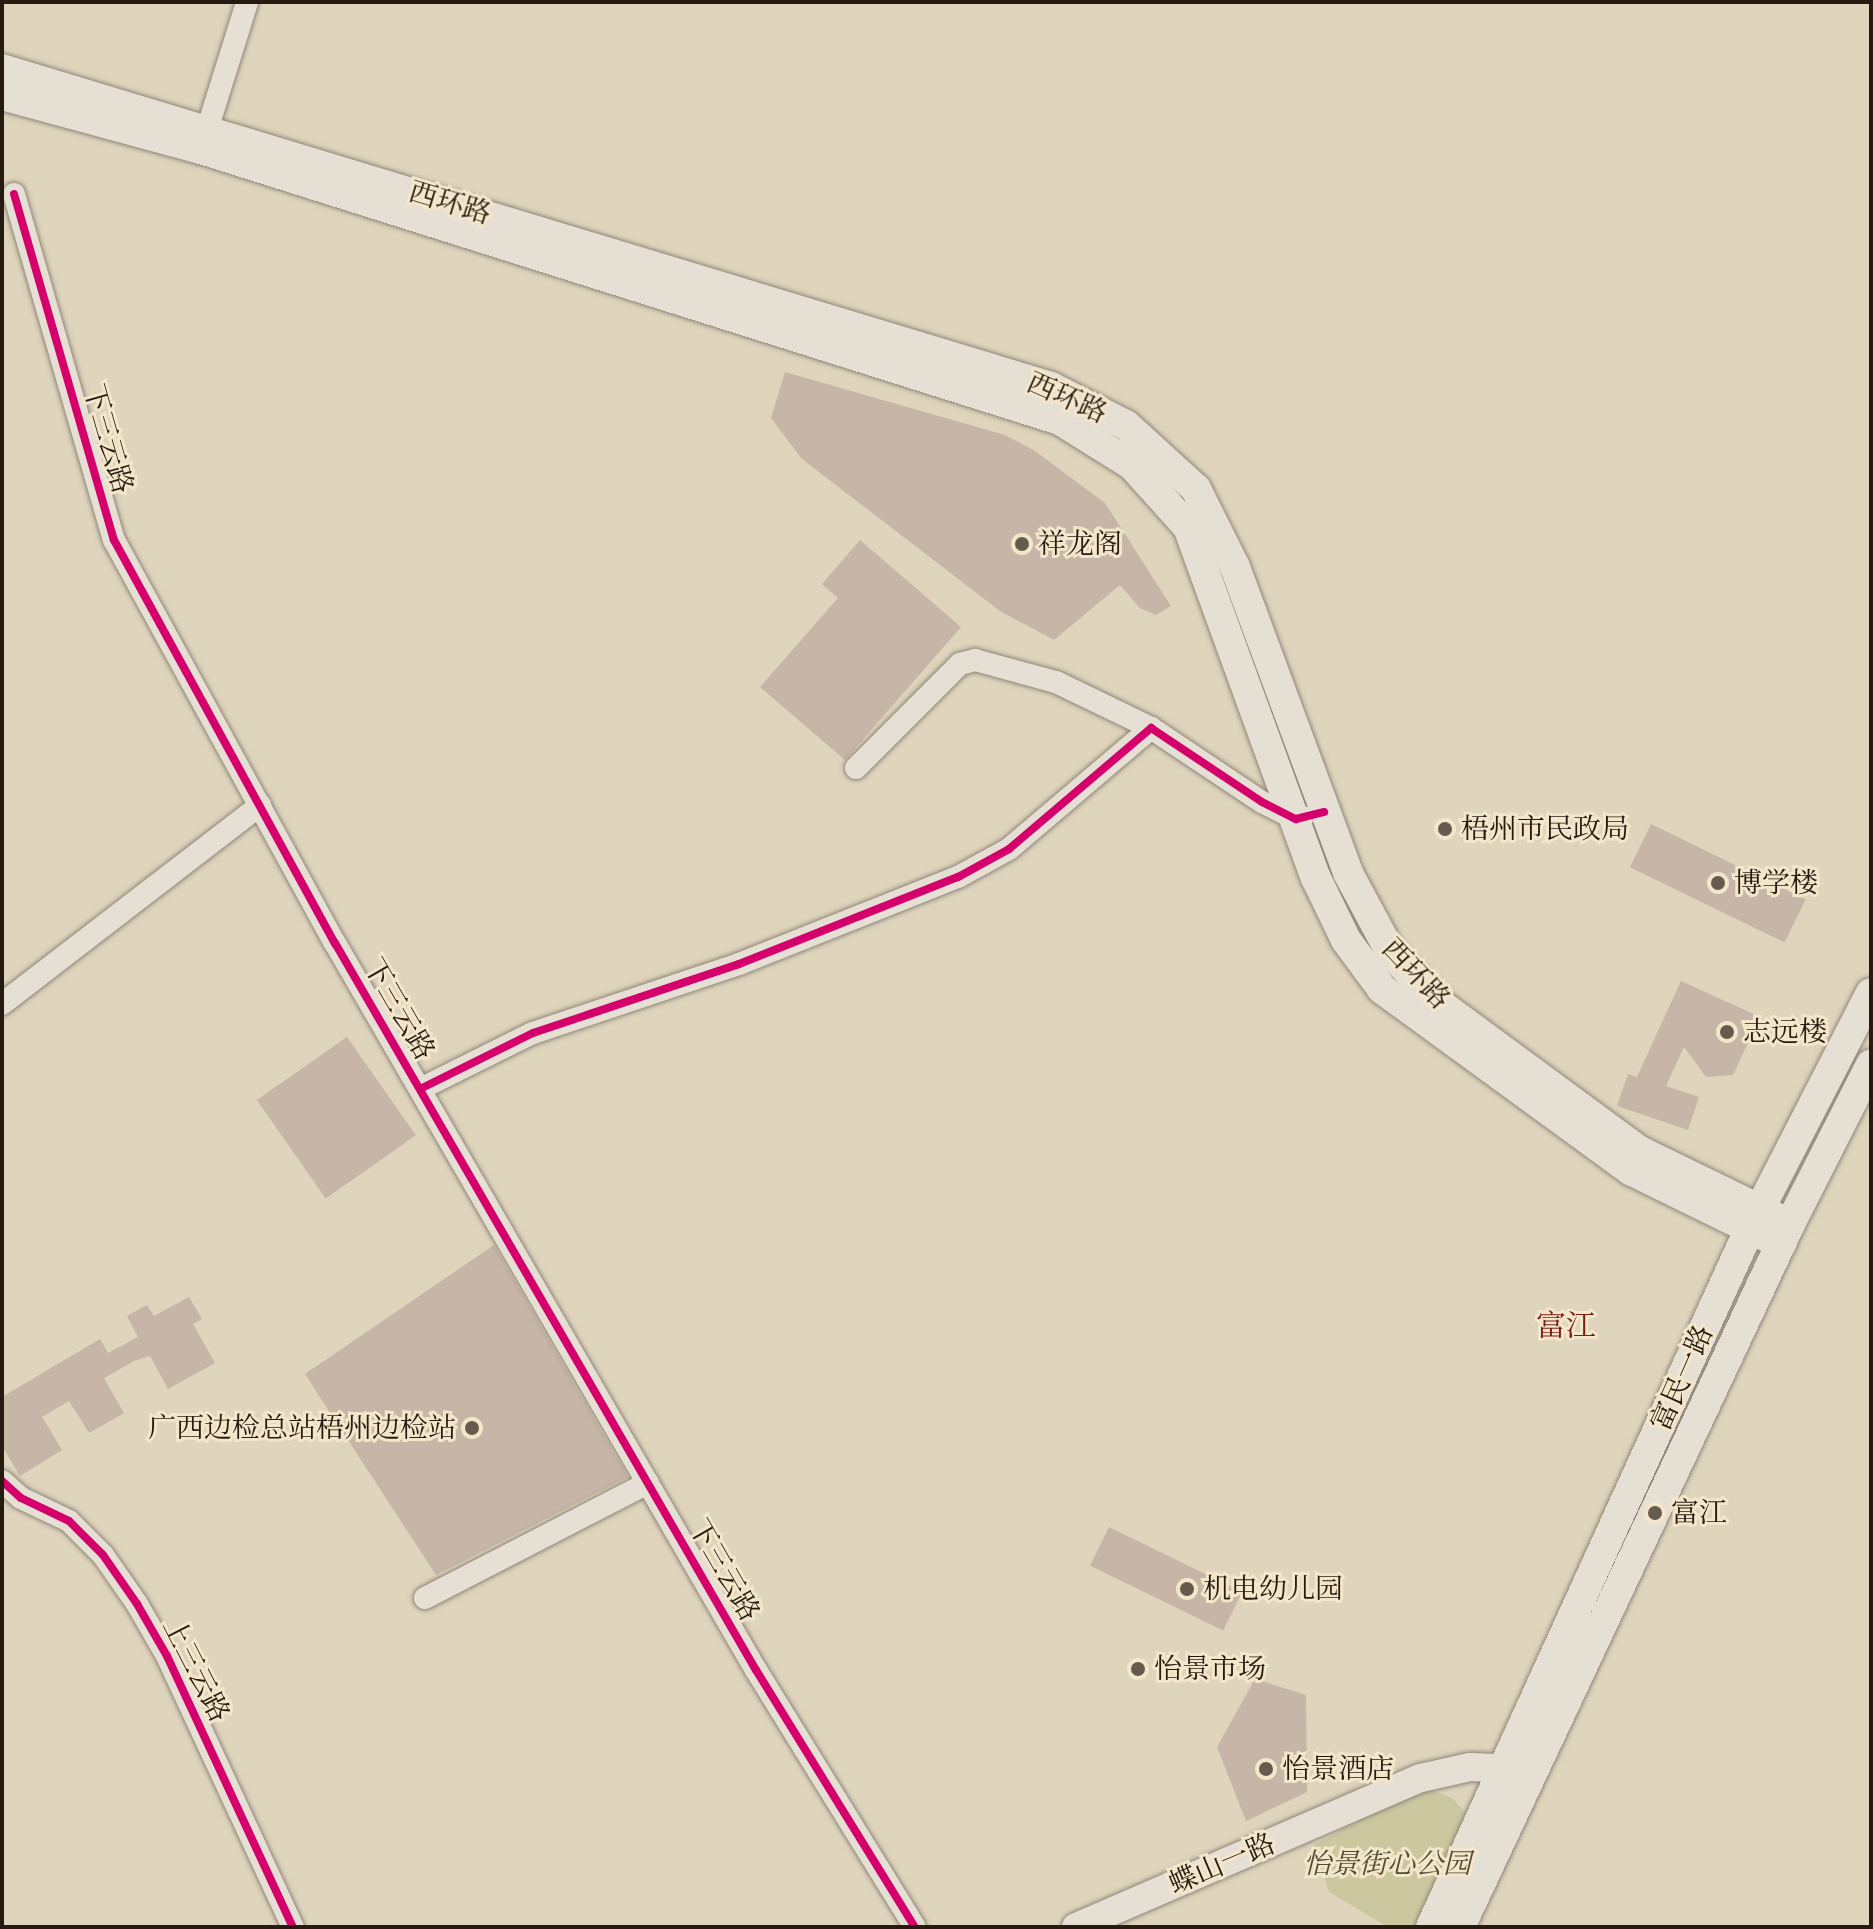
<!DOCTYPE html>
<html>
<head>
<meta charset="utf-8">
<style>
  body { margin:0 }
  #map { position:relative; width:1873px; height:1929px; overflow:hidden; background:#dfd4bc; font-family:"IM FELL Great Primer","Noto Serif SC",serif }
  div>[style] { position:absolute }
  [style*='--x'] { left:calc(var(--x)*1px); top:calc(var(--y)*1px); width:calc(var(--w)*1px); rotate:calc(var(--a)*1deg) }
  .green>* { inset:0; background:#cbc8a0 }
  .building>* { inset:0; background:#c7b5a7; transform-origin:0 0 }
  .roads { filter:drop-shadow(0 0 2px #8f8779) drop-shadow(0 0 2px #8f8779) }
  .minor>* { height:22px; margin:-11px; padding:0 11px; transform-origin:11px; border-radius:11px; background:#e5dfd4 }
  .tertiary>* { height:28px; margin:-14px; padding:0 14px; transform-origin:14px; border-radius:14px; background:#e5dfd4 }
  .secondary>* { height:30px; margin:-15px; padding:0 15px; transform-origin:15px; border-radius:15px; background:#e5dfd4 }
  .cycleway>* { height:8px; margin:-4px; padding:0 4px; transform-origin:4px; border-radius:4px; background:#d6006c }
  .dots>* { width:22px; height:22px; translate:-50% -50%; box-sizing:border-box; border:4px solid #f4e6ca; border-radius:50% }
  span { translate:-50% -50%; white-space:nowrap; text-align:center; line-height:1.15; -webkit-text-stroke:6px #f4e6ca; paint-order:stroke }
  .street-label { font-size:28px; color:#251b11 }
  .poi-label { font-size:28px; color:#251b11 }
  .left { translate:0 -50%; text-align:left }
  .right { translate:-100% -50%; text-align:right }
  .park-label { font-size:28px; color:#524c35; font-style:italic }
  .neighbourhood-label { font-size:30px; color:#7a1f14 }
  .frame { position:absolute; inset:0; border:4px solid #251b11; pointer-events:none }
</style>
</head>
<body>
<div id="map">
  <div class="green">
    <i style="clip-path:polygon(1424px 1787px,1452px 1798px,1465px 1812px,1467px 1823px,1418px 1927px,1388px 1927px,1329px 1892px,1313px 1845px)"></i>
  </div>
  <div class="building">
    <i style="clip-path:polygon(785px 372px,1005px 435px,1035px 451px,1105px 503px,1171px 606px,1156px 615px,1140px 608px,1120px 585px,1054px 640px,1000px 611px,802px 459px,771px 418px)"></i>
    <i style="clip-path:polygon(860px 540px,961px 627px,845px 760px,760px 687px,838px 598px,822px 584px)"></i>
    <i style="left:1651px;top:824px;width:172px;height:48px;rotate:26deg"></i>
    <i style="clip-path:polygon(1681px 981px,1760px 1017px,1733px 1075px,1706px 1077px,1684px 1047px,1666px 1086px,1699px 1097px,1688px 1130px,1617px 1106px,1628px 1074px,1637px 1077px)"></i>
    <i style="left:347px;top:1037px;width:120px;height:110px;rotate:55deg"></i>
    <i style="clip-path:polygon(494px 1245px,628px 1477px,436px 1575px,305px 1374px)"></i>
    <i style="clip-path:polygon(189px 1297px,202px 1319px,193px 1324px,215px 1363px,168px 1389px,150px 1356px,134px 1361px,104px 1378px,124px 1413px,89px 1433px,69px 1401px,42px 1417px,62px 1450px,20px 1476px,2px 1446px,2px 1397px,100px 1339px,108px 1353px,138px 1337px,127px 1316px,147px 1305px,154px 1316px)"></i>
    <i style="left:1109px;top:1527px;width:148px;height:43px;rotate:26deg"></i>
    <i style="clip-path:polygon(1255px 1679px,1306px 1695px,1307px 1792px,1246px 1821px,1217px 1747px)"></i>
  </div>
  <div class="roads">
    <div class="minor">
      <i style="--x:202;--y:146;--w:151;--a:-72.6"></i>
      <i style="--x:14;--y:194;--w:360;--a:73.9"></i>
      <i style="--x:114;--y:540;--w:460;--a:61.3"></i>
      <i style="--x:335;--y:943;--w:840;--a:59.93"></i>
      <i style="--x:756;--y:1670;--w:302;--a:58.3"></i>
      <i style="--x:856;--y:768;--w:147;--a:-45"></i>
      <i style="--x:960;--y:664;--w:16;--a:-15"></i>
      <i style="--x:975;--y:660;--w:84;--a:15.2"></i>
      <i style="--x:1056;--y:682;--w:106;--a:25.8"></i>
      <i style="--x:2;--y:1004;--w:326;--a:-37.6"></i>
      <i style="--x:420;--y:1089;--w:126;--a:-26.4"></i>
      <i style="--x:533;--y:1033;--w:217;--a:-18.5"></i>
      <i style="--x:739;--y:964;--w:236;--a:-21.7"></i>
      <i style="--x:958;--y:877;--w:58;--a:-28.8"></i>
      <i style="--x:1009;--y:849;--w:187;--a:-40.4"></i>
      <i style="--x:1151;--y:728;--w:133;--a:33.7"></i>
      <i style="--x:1262;--y:802;--w:38;--a:27"></i>
      <i style="--x:1296;--y:819;--w:7;--a:-16"></i>
      <i style="--x:2;--y:1481;--w:25;--a:42"></i>
      <i style="--x:21;--y:1498;--w:53;--a:25.6"></i>
      <i style="--x:69;--y:1521;--w:48;--a:45"></i>
      <i style="--x:103;--y:1555;--w:60;--a:55.2"></i>
      <i style="--x:137;--y:1604;--w:60;--a:60"></i>
      <i style="--x:167;--y:1656;--w:299;--a:65.1"></i>
      <i style="--x:425;--y:1598;--w:251;--a:-27.3"></i>
    </div>
    <div class="tertiary">
      <i style="--x:1076;--y:1927;--w:376;--a:-23.4"></i>
      <i style="--x:1421;--y:1778;--w:50;--a:-12.7"></i>
      <i style="--x:1470;--y:1767;--w:35;--a:2"></i>
      <i style="--x:1505;--y:1768;--w:18;--a:29"></i>
    </div>
    <div class="secondary">
      <i style="--x:2;--y:69;--w:1096;--a:16.86"></i>
      <i style="--x:1051;--y:387;--w:84;--a:26.9"></i>
      <i style="--x:1126;--y:425;--w:95;--a:42.4"></i>
      <i style="--x:1196;--y:489;--w:87;--a:63.4"></i>
      <i style="--x:1235;--y:567;--w:326;--a:69.7"></i>
      <i style="--x:1348;--y:873;--w:93;--a:61.8"></i>
      <i style="--x:1392;--y:955;--w:74;--a:45"></i>
      <i style="--x:1444;--y:1007;--w:241;--a:36.4"></i>
      <i style="--x:1638;--y:1150;--w:169;--a:26"></i>
      <i style="--x:2;--y:95;--w:206;--a:15.2"></i>
      <i style="--x:201;--y:149;--w:901;--a:17.51"></i>
      <i style="--x:1060;--y:420;--w:85;--a:32"></i>
      <i style="--x:1132;--y:465;--w:84;--a:47.9"></i>
      <i style="--x:1188;--y:527;--w:374;--a:70"></i>
      <i style="--x:1316;--y:878;--w:69;--a:64.2"></i>
      <i style="--x:1346;--y:940;--w:61;--a:53.7"></i>
      <i style="--x:1382;--y:989;--w:309;--a:36.1"></i>
      <i style="--x:1632;--y:1171;--w:166;--a:26.1"></i>
      <i style="--x:1431;--y:1927;--w:768;--a:-65.47"></i>
      <i style="--x:1750;--y:1228;--w:264;--a:-62.8"></i>
      <i style="--x:1460;--y:1927;--w:777;--a:-64.85"></i>
      <i style="--x:1790;--y:1224;--w:179;--a:-63.1"></i>
    </div>
  </div>
  <div class="cycleway">
    <i style="--x:14;--y:194;--w:360;--a:73.9"></i>
    <i style="--x:114;--y:540;--w:460;--a:61.3"></i>
    <i style="--x:335;--y:943;--w:840;--a:59.93"></i>
    <i style="--x:756;--y:1670;--w:302;--a:58.3"></i>
    <i style="--x:420;--y:1089;--w:126;--a:-26.4"></i>
    <i style="--x:533;--y:1033;--w:217;--a:-18.5"></i>
    <i style="--x:739;--y:964;--w:236;--a:-21.7"></i>
    <i style="--x:958;--y:877;--w:58;--a:-28.8"></i>
    <i style="--x:1009;--y:849;--w:187;--a:-40.4"></i>
    <i style="--x:1151;--y:728;--w:133;--a:33.7"></i>
    <i style="--x:1262;--y:802;--w:38;--a:27"></i>
    <i style="--x:1296;--y:819;--w:29;--a:-14"></i>
    <i style="--x:2;--y:1481;--w:25;--a:42"></i>
    <i style="--x:21;--y:1498;--w:53;--a:25.6"></i>
    <i style="--x:69;--y:1521;--w:48;--a:45"></i>
    <i style="--x:103;--y:1555;--w:60;--a:55.2"></i>
    <i style="--x:137;--y:1604;--w:60;--a:60"></i>
    <i style="--x:167;--y:1656;--w:299;--a:65.1"></i>
  </div>
  <div class="dots">
    <i style="left:1022px;top:544px;background:#665c4d"></i>
    <i style="left:1445px;top:829px;background:#665c4d"></i>
    <i style="left:1718px;top:883px;background:#665c4d"></i>
    <i style="left:1727px;top:1032px;background:#665c4d"></i>
    <i style="left:472px;top:1428px;background:#665c4d"></i>
    <i style="left:1655px;top:1513px;background:#665c4d"></i>
    <i style="left:1187px;top:1589px;background:#665c4d"></i>
    <i style="left:1138px;top:1669px;background:#665c4d"></i>
    <i style="left:1266px;top:1769px;background:#665c4d"></i>
  </div>
  <div class="street-label">
    <span style="left:450px;top:203px;rotate:17deg">西环路</span>
    <span style="left:1067px;top:398px;rotate:24deg">西环路</span>
    <span style="left:108px;top:439px;rotate:74deg">下三云路</span>
    <span style="left:1416px;top:974px;rotate:47deg">西环路</span>
    <span style="left:399px;top:1009px;rotate:60deg">下三云路</span>
    <span style="left:1682px;top:1378px;rotate:-66deg">富民一路</span>
    <span style="left:724px;top:1570px;rotate:60deg">下三云路</span>
    <span style="left:196px;top:1670px;rotate:63deg">上三云路</span>
    <span style="left:1222px;top:1864px;rotate:-23deg">蝶山一路</span>
  </div>
  <div class="poi-label">
    <span class="left" style="left:1038px;top:544px">祥龙阁</span>
    <span class="left" style="left:1461px;top:829px">梧州市民政局</span>
    <span class="left" style="left:1734px;top:883px">博学楼</span>
    <span class="left" style="left:1743px;top:1032px">志远楼</span>
    <span class="right" style="left:456px;top:1428px">广西边检总站梧州边检站</span>
    <span class="left" style="left:1671px;top:1513px">富江</span>
    <span class="left" style="left:1203px;top:1589px">机电幼儿园</span>
    <span class="left" style="left:1154px;top:1669px">怡景市场</span>
    <span class="left" style="left:1282px;top:1769px">怡景酒店</span>
  </div>
  <div class="park-label">
    <span style="left:1387px;top:1864px">怡景街心公园</span>
  </div>
  <div class="neighbourhood-label">
    <span style="left:1566px;top:1326px">富江</span>
  </div>
  <div class="frame"></div>
</div>
</body>
</html>
